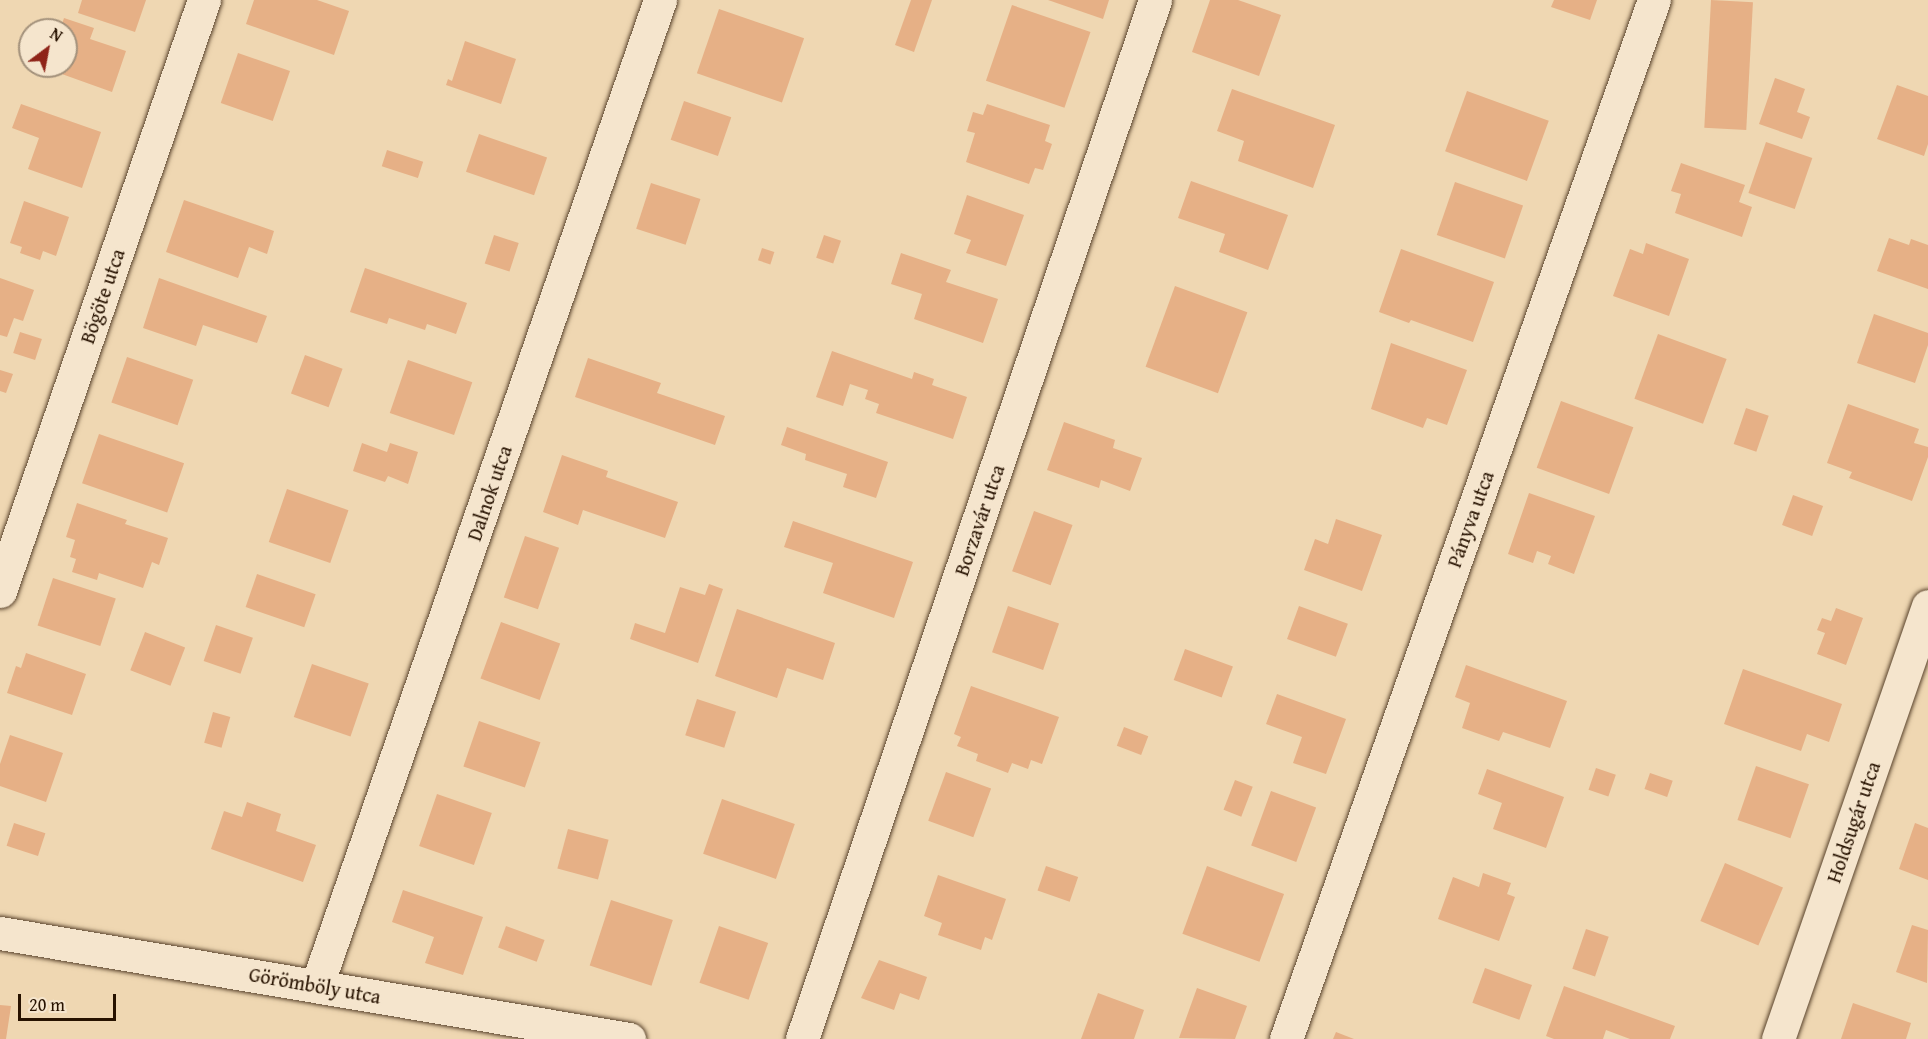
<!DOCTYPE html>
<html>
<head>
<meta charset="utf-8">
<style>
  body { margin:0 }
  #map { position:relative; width:1928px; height:1039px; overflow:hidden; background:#efd7b2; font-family:"Gentium Book Plus",serif }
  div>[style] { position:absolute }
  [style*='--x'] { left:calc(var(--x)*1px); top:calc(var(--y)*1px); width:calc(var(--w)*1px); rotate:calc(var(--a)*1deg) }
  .building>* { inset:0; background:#e6b086; transform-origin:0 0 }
  .roads { filter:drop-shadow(0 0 2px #59432c) drop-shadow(0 0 2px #59432c) }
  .street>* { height:33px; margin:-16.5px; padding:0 16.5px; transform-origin:16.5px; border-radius:16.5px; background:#f5e5cd }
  span { translate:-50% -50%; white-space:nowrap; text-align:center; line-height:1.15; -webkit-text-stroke:4.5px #f5e5cd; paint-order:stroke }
  .street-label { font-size:20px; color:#271200 }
  .north { position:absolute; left:18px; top:18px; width:60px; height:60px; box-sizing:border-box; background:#f5e5cd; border:2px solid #a3917b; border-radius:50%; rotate:32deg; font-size:16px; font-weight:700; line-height:24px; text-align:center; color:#271200 }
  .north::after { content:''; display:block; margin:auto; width:21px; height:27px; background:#8f2418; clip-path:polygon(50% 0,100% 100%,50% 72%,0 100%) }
  .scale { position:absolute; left:18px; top:994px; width:98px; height:27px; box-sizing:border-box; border:3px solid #271200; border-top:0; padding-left:8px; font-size:18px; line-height:21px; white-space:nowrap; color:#271200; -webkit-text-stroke:4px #f5e5cd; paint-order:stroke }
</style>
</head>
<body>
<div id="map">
  <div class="building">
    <i style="clip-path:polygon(82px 0,146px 0,135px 32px,78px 13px)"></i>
    <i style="clip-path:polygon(254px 0,317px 0,349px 11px,334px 55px,246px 24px)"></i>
    <i style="clip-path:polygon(911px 0,932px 0,914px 52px,895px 45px)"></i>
    <i style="clip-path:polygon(1048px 0,1109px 0,1103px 19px)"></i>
    <i style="clip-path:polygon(1210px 0,1238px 0,1281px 15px,1259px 76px,1192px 52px)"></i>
    <i style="clip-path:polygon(1554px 0,1597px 0,1590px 20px,1551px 7px)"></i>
    <i style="left:1711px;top:0;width:42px;height:128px;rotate:3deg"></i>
    <i style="left:1012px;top:5px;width:83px;height:80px;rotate:19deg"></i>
    <i style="left:719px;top:9px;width:90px;height:68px;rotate:19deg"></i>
    <i style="clip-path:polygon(64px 18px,94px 28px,90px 39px,126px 51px,112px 92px,59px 73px,61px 66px,66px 66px,66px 52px,71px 38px,66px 37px,66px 30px,60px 30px)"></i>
    <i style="clip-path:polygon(465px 41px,516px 59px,501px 104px,446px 85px,448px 79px,452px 81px)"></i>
    <i style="left:238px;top:53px;width:55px;height:53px;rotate:19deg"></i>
    <i style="clip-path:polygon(1775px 78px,1805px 89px,1797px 112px,1810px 117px,1802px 139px,1759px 124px)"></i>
    <i style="clip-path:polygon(1897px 85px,1928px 96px,1928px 144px,1924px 156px,1877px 139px)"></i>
    <i style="clip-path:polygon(1232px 89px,1335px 125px,1313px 188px,1238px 161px,1244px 141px,1217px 131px)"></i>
    <i style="left:1467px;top:91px;width:87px;height:64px;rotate:20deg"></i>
    <i style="left:684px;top:101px;width:50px;height:41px;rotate:19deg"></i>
    <i style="clip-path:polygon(21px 104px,101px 132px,82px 188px,28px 169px,39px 138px,12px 128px)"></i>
    <i style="clip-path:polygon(987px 104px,1050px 125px,1045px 141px,1052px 144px,1043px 170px,1035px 168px,1029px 184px,966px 162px,975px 133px,967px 131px,973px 112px,983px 115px)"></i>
    <i style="left:479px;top:134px;width:72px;height:40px;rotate:19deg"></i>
    <i style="left:1766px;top:142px;width:49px;height:54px;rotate:19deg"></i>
    <i style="left:387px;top:150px;width:38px;height:17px;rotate:18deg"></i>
    <i style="clip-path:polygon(1681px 163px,1745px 185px,1739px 202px,1752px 207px,1742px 237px,1675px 213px,1681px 194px,1671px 191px)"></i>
    <i style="clip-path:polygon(1191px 181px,1288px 215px,1268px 270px,1219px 252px,1225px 234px,1178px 218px)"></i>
    <i style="left:1455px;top:182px;width:72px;height:56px;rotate:19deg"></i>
    <i style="left:651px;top:183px;width:52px;height:48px;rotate:18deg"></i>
    <i style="clip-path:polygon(967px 195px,1024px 215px,1006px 266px,966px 253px,971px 240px,954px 234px)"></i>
    <i style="clip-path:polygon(184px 200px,274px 231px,267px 254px,249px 247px,238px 278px,166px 252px)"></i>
    <i style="clip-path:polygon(24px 201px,69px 217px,56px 256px,43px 251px,40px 260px,20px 253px,22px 247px,10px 243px)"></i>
    <i style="left:494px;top:235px;width:26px;height:30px;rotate:18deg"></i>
    <i style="left:824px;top:235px;width:18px;height:24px;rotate:19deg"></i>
    <i style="clip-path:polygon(1889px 238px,1909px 245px,1911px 239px,1928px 245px,1928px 289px,1877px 271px)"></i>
    <i style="clip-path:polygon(1646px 243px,1689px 259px,1669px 316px,1613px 296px,1630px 249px,1643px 254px)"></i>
    <i style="left:762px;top:248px;width:13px;height:13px;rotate:18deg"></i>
    <i style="clip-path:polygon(1401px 249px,1494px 282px,1473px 342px,1411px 320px,1409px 323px,1379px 312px)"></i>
    <i style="clip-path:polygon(901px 253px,951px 270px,946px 282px,998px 299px,983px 343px,914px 319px,922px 294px,891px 284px)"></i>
    <i style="clip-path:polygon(365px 268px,467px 303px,456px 334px,427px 324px,425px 330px,389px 318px,387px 324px,350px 312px)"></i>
    <i style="clip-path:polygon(0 278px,34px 290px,23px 321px,14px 318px,7px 337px,0 335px)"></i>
    <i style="clip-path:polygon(159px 278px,267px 316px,257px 343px,203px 325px,196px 346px,143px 328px)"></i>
    <i style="left:1175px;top:286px;width:77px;height:86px;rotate:20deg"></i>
    <i style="clip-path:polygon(1874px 314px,1928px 333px,1928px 345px,1915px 383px,1857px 363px)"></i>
    <i style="left:20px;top:332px;width:23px;height:22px;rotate:18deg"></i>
    <i style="left:1658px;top:334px;width:73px;height:69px;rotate:20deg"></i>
    <i style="clip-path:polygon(1391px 343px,1467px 370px,1447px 425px,1427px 418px,1423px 428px,1371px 409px)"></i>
    <i style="clip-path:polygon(832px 351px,912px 379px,914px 372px,934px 379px,932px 385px,967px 397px,953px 439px,876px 413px,879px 404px,865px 399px,868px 390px,850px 384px,843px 406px,816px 397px)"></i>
    <i style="left:305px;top:355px;width:40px;height:41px;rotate:20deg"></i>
    <i style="left:127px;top:357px;width:70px;height:48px;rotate:19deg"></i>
    <i style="clip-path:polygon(588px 358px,661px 383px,657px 393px,725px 416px,715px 445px,575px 397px)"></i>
    <i style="left:408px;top:360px;width:68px;height:56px;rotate:19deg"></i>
    <i style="clip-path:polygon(0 370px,13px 374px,6px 393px,0 391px)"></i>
    <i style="left:1561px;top:401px;width:77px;height:71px;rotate:20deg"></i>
    <i style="clip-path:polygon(1848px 404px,1919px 429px,1914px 443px,1928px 447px,1928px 457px,1912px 501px,1849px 478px,1852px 472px,1827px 463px)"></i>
    <i style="left:1746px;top:408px;width:24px;height:38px;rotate:19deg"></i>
    <i style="clip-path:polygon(1064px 422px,1115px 440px,1113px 448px,1142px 458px,1130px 491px,1101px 480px,1099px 488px,1047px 470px)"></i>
    <i style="clip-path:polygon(787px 427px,888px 462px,876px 498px,843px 487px,847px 474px,805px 460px,806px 454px,781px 445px)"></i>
    <i style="left:99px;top:434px;width:90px;height:52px;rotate:19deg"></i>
    <i style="clip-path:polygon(362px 443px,387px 452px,390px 443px,418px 452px,408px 484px,388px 476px,385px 482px,353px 471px)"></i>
    <i style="clip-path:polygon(562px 455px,608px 471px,606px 477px,678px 502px,665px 538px,583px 510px,578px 525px,543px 512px)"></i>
    <i style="left:287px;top:489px;width:65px;height:56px;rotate:19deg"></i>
    <i style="clip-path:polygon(1529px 493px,1595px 516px,1574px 574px,1548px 564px,1551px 556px,1537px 551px,1533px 563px,1508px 554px)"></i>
    <i style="left:1793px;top:495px;width:32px;height:32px;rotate:20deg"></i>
    <i style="clip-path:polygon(77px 503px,127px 520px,125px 524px,168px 538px,159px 565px,152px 562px,143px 588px,99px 573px,97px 580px,72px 572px,76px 559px,70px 557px,75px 540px,66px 537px)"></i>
    <i style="left:1034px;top:511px;width:41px;height:64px;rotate:20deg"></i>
    <i style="clip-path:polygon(1336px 519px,1382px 535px,1362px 591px,1304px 570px,1315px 539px,1328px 544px)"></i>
    <i style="clip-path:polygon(793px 521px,913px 562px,894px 618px,823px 593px,833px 563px,784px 547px)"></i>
    <i style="left:525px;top:536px;width:36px;height:65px;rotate:19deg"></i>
    <i style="left:257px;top:574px;width:62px;height:35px;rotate:19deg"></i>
    <i style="left:53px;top:578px;width:66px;height:50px;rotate:18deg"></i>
    <i style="clip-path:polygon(709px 584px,723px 589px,698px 663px,630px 639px,635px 623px,665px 633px,680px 587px,705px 595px)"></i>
    <i style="left:1008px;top:606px;width:54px;height:49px;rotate:19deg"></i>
    <i style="left:1299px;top:606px;width:52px;height:35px;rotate:20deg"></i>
    <i style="clip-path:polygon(1836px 608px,1863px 618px,1846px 665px,1817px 654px,1825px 633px,1817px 630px,1822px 618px,1831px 621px)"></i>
    <i style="clip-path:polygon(737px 609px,835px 643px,823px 680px,787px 668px,777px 698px,715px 676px)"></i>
    <i style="left:501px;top:622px;width:63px;height:60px;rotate:20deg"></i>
    <i style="left:216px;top:625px;width:39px;height:38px;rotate:19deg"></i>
    <i style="left:145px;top:632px;width:43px;height:41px;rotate:21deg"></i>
    <i style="left:1185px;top:649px;width:51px;height:33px;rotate:20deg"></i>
    <i style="clip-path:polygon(26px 653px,86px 674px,72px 715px,7px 693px,16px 666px,21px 668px)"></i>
    <i style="left:312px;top:664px;width:60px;height:56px;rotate:19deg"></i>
    <i style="clip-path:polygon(1466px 665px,1567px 701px,1550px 748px,1503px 732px,1499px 741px,1462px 728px,1470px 703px,1455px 697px)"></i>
    <i style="clip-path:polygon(1743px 669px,1842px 704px,1829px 742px,1807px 734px,1801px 751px,1724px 724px)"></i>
    <i style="clip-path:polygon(971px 686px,1059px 717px,1042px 764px,1031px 760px,1028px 769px,1012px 763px,1008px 773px,976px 761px,978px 754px,957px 746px,961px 737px,954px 734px)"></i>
    <i style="clip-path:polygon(1277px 694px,1346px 719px,1326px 774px,1293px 763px,1302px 737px,1266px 724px)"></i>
    <i style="left:697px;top:699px;width:41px;height:38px;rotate:18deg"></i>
    <i style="left:213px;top:712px;width:18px;height:32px;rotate:16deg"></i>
    <i style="left:479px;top:721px;width:65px;height:48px;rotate:19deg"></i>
    <i style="left:1124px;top:727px;width:26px;height:20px;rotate:21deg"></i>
    <i style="clip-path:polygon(10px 735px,63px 753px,46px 802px,0 786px,0 764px)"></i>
    <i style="left:1756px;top:766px;width:56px;height:57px;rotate:19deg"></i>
    <i style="left:1596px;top:768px;width:21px;height:23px;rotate:19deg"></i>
    <i style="clip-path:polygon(1487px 769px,1564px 797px,1546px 848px,1493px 829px,1502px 803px,1478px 794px)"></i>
    <i style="left:946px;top:772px;width:48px;height:52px;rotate:20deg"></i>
    <i style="left:1650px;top:773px;width:24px;height:17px;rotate:19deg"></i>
    <i style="left:1235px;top:780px;width:19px;height:32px;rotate:21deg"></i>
    <i style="left:1271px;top:791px;width:48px;height:58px;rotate:20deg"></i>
    <i style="left:437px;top:794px;width:58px;height:55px;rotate:19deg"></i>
    <i style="left:722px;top:799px;width:77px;height:58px;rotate:19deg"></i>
    <i style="clip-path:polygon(247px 802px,281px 814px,276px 831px,316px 845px,303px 882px,211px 849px,224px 811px,242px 817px)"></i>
    <i style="left:14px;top:823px;width:33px;height:24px;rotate:18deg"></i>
    <i style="clip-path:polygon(1915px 823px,1928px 828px,1928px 880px,1899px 869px)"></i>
    <i style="left:568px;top:829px;width:42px;height:41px;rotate:15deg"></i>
    <i style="left:1725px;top:863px;width:63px;height:63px;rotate:23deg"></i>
    <i style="left:1046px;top:866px;width:34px;height:26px;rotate:19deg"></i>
    <i style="left:1207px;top:866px;width:82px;height:72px;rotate:20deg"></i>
    <i style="clip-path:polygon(1483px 873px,1511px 883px,1507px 894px,1515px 897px,1499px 941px,1438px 919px,1453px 877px,1479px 887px)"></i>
    <i style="clip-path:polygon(938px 875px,1006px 899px,992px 940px,985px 937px,981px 950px,938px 935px,942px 923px,924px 916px)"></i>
    <i style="clip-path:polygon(403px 890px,483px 917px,463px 975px,425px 963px,434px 937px,392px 922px)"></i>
    <i style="left:611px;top:900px;width:65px;height:69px;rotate:18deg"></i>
    <i style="clip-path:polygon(1912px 925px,1928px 930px,1927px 983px,1896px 972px)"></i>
    <i style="left:506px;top:926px;width:41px;height:23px;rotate:20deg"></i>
    <i style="left:719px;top:926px;width:52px;height:60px;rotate:19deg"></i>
    <i style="left:1586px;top:929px;width:24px;height:42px;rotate:19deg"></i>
    <i style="clip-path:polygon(879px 960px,927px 977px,919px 1000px,900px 993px,894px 1010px,861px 998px)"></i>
    <i style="left:1485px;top:968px;width:50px;height:37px;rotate:20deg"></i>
    <i style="clip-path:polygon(1564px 986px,1675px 1026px,1670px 1039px,1630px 1039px,1606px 1030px,1603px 1039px,1554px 1039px,1546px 1036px)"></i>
    <i style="clip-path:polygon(1197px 988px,1247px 1006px,1235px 1039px,1179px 1038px)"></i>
    <i style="clip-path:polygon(1098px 993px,1144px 1010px,1134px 1039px,1081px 1039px)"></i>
    <i style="clip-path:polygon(1853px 1003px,1911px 1023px,1906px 1039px,1841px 1039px)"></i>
    <i style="clip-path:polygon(0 1005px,11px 1006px,6px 1039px,0 1039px)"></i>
    <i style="clip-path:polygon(1336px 1032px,1354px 1039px,1333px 1039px)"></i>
  </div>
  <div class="roads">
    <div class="street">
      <i style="--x:0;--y:591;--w:625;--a:-70.96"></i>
      <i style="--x:0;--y:933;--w:638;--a:9.57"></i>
      <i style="--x:317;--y:985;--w:1043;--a:-70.8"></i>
      <i style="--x:802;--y:1039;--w:1097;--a:-71.23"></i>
      <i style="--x:1286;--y:1039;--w:1102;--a:-70.5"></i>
      <i style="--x:1778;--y:1039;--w:458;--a:-70.9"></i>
    </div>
  </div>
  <div class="street-label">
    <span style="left:102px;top:296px;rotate:-71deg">Bögöte utca</span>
    <span style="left:489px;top:493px;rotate:-71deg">Dalnok utca</span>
    <span style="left:1470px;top:519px;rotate:-70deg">Pányva utca</span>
    <span style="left:979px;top:520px;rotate:-71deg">Borzavár utca</span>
    <span style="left:1853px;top:822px;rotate:-71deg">Holdsugár utca</span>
    <span style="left:315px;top:985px;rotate:10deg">Görömböly utca</span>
  </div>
  <div class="north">N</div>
  <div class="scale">20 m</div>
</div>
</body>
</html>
